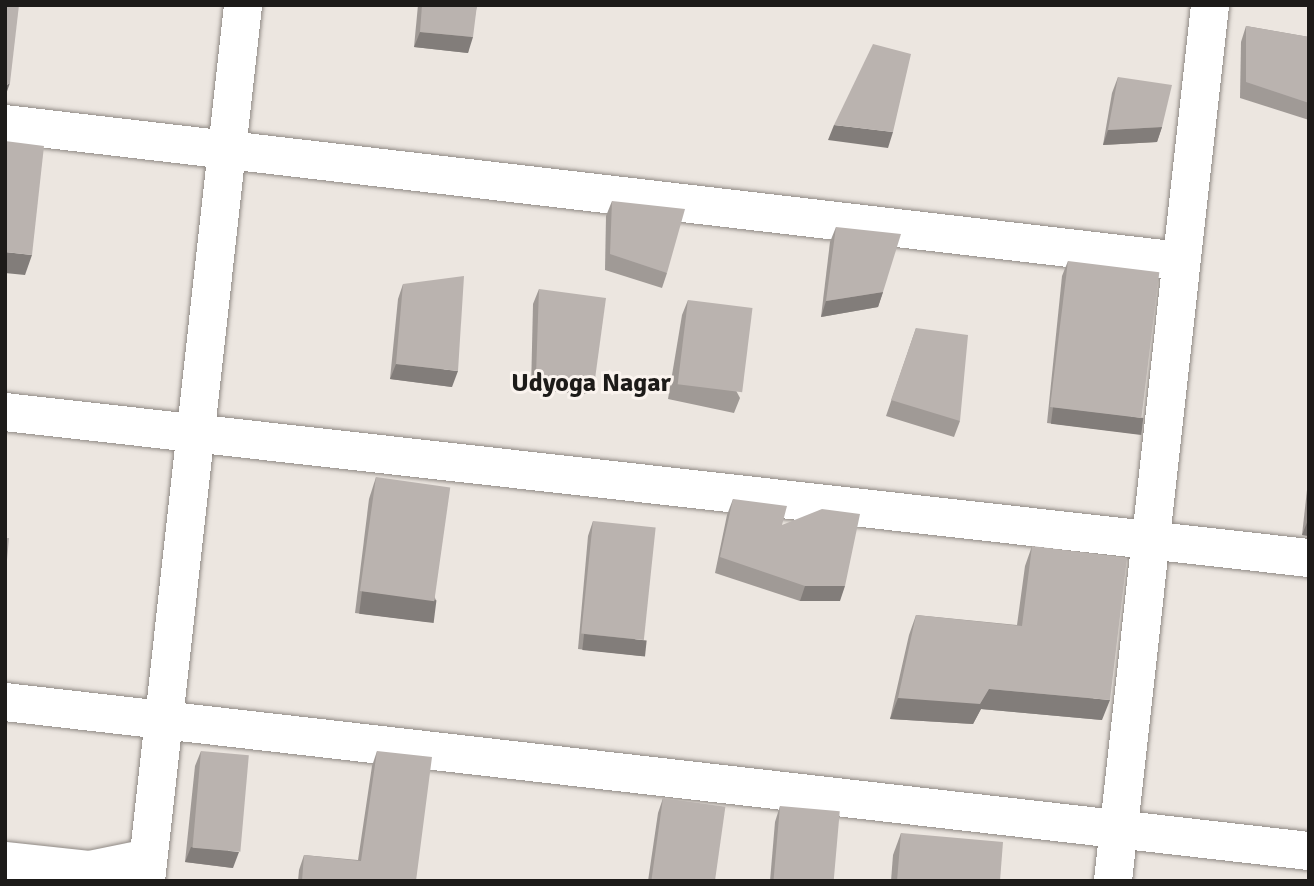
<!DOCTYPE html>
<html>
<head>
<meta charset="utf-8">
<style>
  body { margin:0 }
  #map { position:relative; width:1314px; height:886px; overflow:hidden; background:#ece6e0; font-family:Signika,sans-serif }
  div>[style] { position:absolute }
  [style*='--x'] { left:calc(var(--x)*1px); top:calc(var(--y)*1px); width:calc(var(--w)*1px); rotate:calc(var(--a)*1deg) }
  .roads { filter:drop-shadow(0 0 2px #8e8883) drop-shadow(0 0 2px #8e8883) }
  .minor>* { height:38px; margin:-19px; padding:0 19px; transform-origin:19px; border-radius:19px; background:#fff }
  .wall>* { inset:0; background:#a09a96 }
  .shaded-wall>* { inset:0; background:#827d7a; transform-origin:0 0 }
  .building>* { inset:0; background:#bab3af; transform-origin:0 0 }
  span { translate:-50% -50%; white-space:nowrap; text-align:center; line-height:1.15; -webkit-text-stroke:6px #faf3ee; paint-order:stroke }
  .neighbourhood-label { font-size:26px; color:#1d1b19; font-weight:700 }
  .frame { position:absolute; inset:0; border:7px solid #1d1b19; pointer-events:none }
</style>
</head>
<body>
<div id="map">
  <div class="roads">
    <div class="minor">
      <i style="--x:5;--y:124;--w:1183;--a:6.65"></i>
      <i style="--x:5;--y:412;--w:1312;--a:6.39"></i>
      <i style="--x:5;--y:702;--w:1312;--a:6.52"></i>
      <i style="--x:5;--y:861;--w:84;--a:6.1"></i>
      <i style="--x:89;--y:870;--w:60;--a:-11.5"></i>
      <i style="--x:146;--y:881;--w:881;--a:-83.68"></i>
      <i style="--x:1113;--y:881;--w:881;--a:-83.68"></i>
    </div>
  </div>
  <div class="wall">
    <i style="clip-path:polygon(418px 5px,477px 5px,468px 53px,414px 47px)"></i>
    <i style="clip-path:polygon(1246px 26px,1309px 37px,1309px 120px,1240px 98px,1241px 42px)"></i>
    <i style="clip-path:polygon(1118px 77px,1162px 127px,1157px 142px,1103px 145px,1112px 93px)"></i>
    <i style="clip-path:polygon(612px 201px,667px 273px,662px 288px,605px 270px,606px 216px)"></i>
    <i style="clip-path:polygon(836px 227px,883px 292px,878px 307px,821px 317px,830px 242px)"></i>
    <i style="clip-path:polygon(1068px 261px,1138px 434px,1047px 423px,1062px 276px)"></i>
    <i style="clip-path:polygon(403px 284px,452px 387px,390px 379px,398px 299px)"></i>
    <i style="clip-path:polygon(539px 289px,589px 394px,531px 390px,533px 304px)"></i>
    <i style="clip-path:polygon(688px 300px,740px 398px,734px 413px,668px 399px,682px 315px)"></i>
    <i style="clip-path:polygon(916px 328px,960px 421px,954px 437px,886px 416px)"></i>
    <i style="clip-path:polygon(376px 477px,436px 600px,428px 622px,355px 613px,369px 499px)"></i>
    <i style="clip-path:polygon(1309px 485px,1309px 536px,1302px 535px,1307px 490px)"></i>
    <i style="clip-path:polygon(733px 499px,782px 525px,840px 601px,800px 601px,715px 573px,727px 515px)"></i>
    <i style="clip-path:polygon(593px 521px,641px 656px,578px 649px,588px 536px)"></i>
    <i style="clip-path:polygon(1032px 546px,1102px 720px,981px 709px,973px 724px,890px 719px,909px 635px,916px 615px,1017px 625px,1025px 566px)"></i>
    <i style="clip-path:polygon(201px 751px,233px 868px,185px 862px,195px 766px)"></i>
    <i style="clip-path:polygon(377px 751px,416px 881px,298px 881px,299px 870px,304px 855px,358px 860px,372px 766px)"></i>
    <i style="clip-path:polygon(663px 798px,715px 881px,648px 881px,658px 813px)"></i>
    <i style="clip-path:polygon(780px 806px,835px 881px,770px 881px,775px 822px)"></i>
    <i style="clip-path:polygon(901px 833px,1000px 881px,891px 881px,893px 855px)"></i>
  </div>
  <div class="shaded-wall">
    <i style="clip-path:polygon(420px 32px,473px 37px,468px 53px,414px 47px)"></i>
    <i style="clip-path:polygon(10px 83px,5px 97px,5px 86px)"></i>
    <i style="clip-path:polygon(834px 125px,893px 132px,888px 148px,828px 140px)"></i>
    <i style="clip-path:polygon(1162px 127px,1157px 142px,1103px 145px,1108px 130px)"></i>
    <i style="clip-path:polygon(5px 252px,32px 255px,25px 275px,5px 273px)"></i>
    <i style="clip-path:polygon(883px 292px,878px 307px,821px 317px,826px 301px)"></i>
    <i style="clip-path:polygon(396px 364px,458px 371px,452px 387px,390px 379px)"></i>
    <i style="clip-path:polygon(536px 375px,595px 379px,589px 394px,531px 390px)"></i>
    <i style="left:1053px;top:407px;width:91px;height:17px;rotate:7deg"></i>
    <i style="clip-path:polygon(1308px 520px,1309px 520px,1309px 536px,1302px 535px)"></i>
    <i style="clip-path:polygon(805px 586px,845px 586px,840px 601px,800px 601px)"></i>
    <i style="left:362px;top:591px;width:75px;height:23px;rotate:7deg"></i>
    <i style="left:584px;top:634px;width:63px;height:16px;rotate:6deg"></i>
    <i style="clip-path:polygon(989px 689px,1110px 700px,1102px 720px,981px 709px,973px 724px,890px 719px,898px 698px)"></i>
    <i style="clip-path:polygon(191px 847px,239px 852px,233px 868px,185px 862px)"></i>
  </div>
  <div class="building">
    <i style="clip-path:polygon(5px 5px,19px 5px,10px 83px,5px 86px)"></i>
    <i style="clip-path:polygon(422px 5px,477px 5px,473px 37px,420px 32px)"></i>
    <i style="clip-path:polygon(1246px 26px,1309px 37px,1309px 103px,1246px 82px)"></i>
    <i style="clip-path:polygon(873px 44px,911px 54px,893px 132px,834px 125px)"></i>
    <i style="clip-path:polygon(1118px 77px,1172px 85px,1162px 127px,1108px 130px)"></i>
    <i style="clip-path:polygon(5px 141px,44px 146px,32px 255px,5px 252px)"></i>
    <i style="clip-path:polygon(612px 201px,685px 209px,667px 273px,610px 254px)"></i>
    <i style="clip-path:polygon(836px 227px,901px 234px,883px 292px,826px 301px)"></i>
    <i style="left:1068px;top:261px;width:92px;height:147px;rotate:7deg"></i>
    <i style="clip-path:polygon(464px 276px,458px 371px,396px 364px,403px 284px)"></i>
    <i style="clip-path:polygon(539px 289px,606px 298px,595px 379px,536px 375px)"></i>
    <i style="left:688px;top:300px;width:65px;height:85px;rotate:7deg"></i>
    <i style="clip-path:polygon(916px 328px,968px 335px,960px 421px,891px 400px)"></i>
    <i style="left:376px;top:477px;width:75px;height:115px;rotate:8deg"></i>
    <i style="clip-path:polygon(733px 499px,787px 506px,782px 525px,822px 509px,860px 514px,845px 586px,805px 586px,720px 557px)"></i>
    <i style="left:593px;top:521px;width:63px;height:113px;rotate:6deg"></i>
    <i style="clip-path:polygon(5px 538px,9px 538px,5px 582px)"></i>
    <i style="clip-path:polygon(1032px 546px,1127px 558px,1110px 700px,989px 689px,980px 704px,898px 698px,916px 615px,1022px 626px)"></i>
    <i style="left:201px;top:751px;width:48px;height:97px;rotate:5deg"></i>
    <i style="clip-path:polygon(377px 751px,432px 757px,416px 881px,302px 881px,304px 855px,361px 861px)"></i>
    <i style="left:663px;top:798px;width:63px;height:84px;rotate:8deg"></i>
    <i style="left:780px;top:806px;width:60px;height:75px;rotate:5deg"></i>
    <i style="clip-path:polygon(901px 833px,1003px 842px,1000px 881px,897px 881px)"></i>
  </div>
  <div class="neighbourhood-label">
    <span style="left:591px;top:384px">Udyoga Nagar</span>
  </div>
  <div class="frame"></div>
</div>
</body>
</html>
